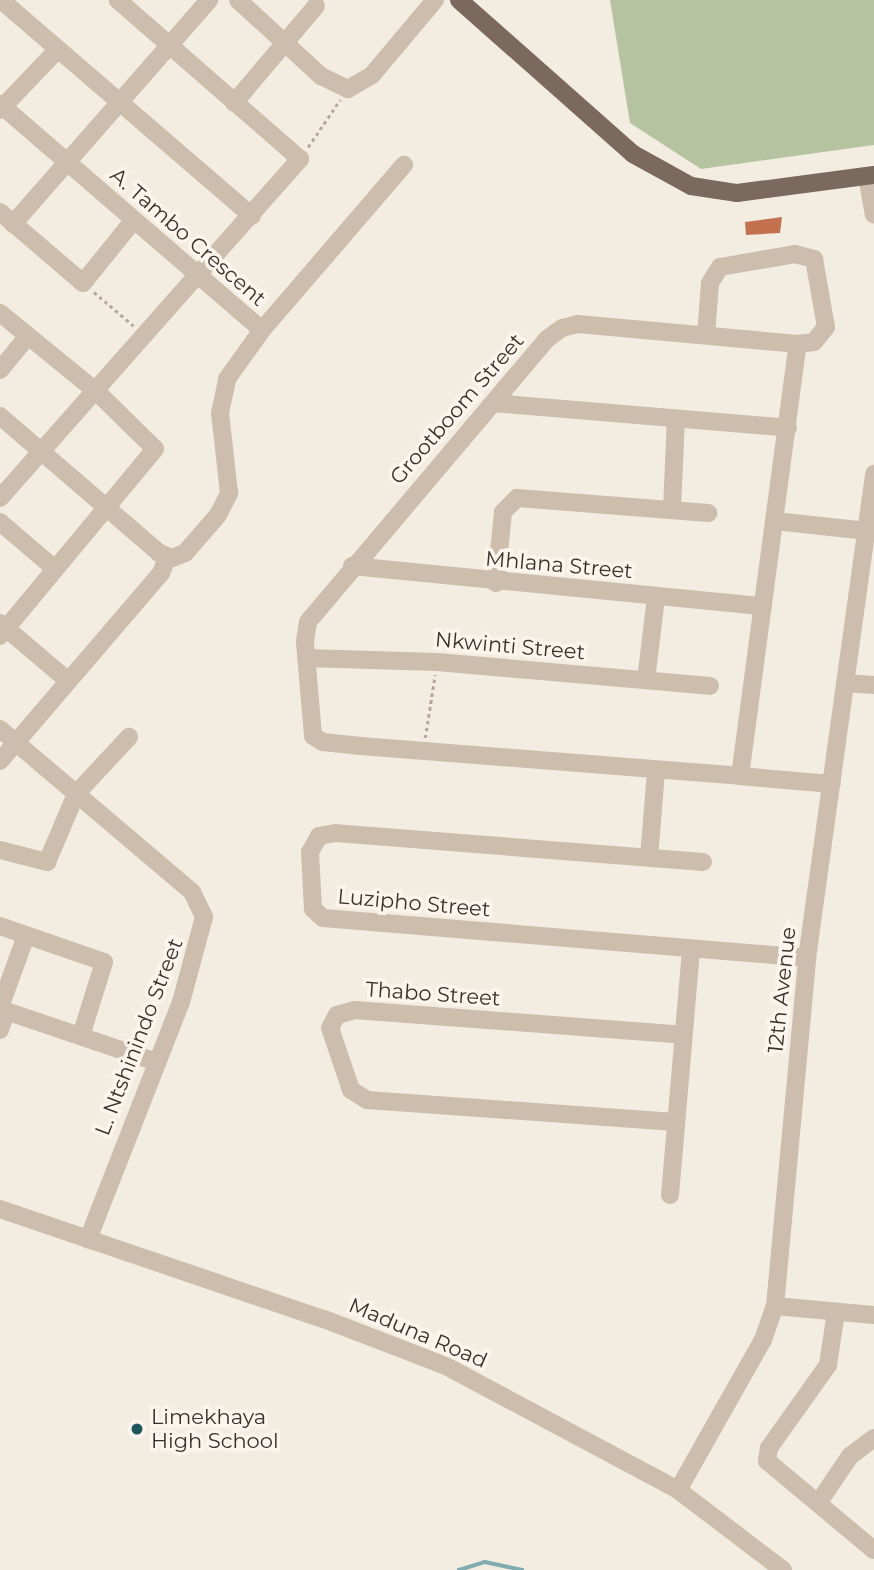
<!DOCTYPE html>
<html>
<head>
<meta charset="utf-8">
<style>
  body { margin:0 }
  #map { position:relative; width:874px; height:1570px; overflow:hidden; background:#f3ece1; font-family:Montserrat,sans-serif }
  div>[style] { position:absolute }
  [style*='--x'] { left:calc(var(--x)*1px); top:calc(var(--y)*1px); width:calc(var(--w)*1px); rotate:calc(var(--a)*1deg) }
  .green>* { inset:0; background:#b6c3a1 }
  .stream>* { height:3.5px; margin:-1.75px; padding:0 1.75px; transform-origin:1.75px; border-radius:1.75px; background:#81acb0 }
  .building>* { inset:0; background:#c4714f }
  .path>* { height:2.5px; margin-top:-1.25px; transform-origin:0; background:repeating-linear-gradient(90deg,#b8a797 0 3.5px,transparent 0 7px) }
  .minor>* { height:18px; margin:-9px; padding:0 9px; transform-origin:9px; border-radius:9px; background:#ccbdad }
  .major>* { height:18px; margin:-9px; padding:0 9px; transform-origin:9px; border-radius:9px; background:#7c695d }
  .dots>* { width:19px; height:19px; translate:-50% -50%; box-sizing:border-box; border:4px solid #fbf5ee; border-radius:50% }
  span { translate:-50% -50%; white-space:nowrap; text-align:center; line-height:1.15; -webkit-text-stroke:7px #fbf5ee; paint-order:stroke }
  .street-label { font-size:21px; color:#3a312b }
  .poi-label { font-size:21px; color:#3a312b }
  .left { translate:0 -50%; text-align:left }
</style>
</head>
<body>
<div id="map">
  <div class="green">
    <i style="clip-path:polygon(610px 0,874px 0,874px 145px,701px 169px,630px 123px)"></i>
  </div>
  <div class="stream">
    <i style="--x:459;--y:1570;--w:27;--a:-17"></i>
    <i style="--x:485;--y:1562;--w:38;--a:12"></i>
  </div>
  <div class="building">
    <i style="clip-path:polygon(782px 217px,780px 233px,746px 235px,745px 222px)"></i>
  </div>
  <div class="path">
    <i style="--x:308;--y:147;--w:57;--a:-55.8"></i>
    <i style="--x:94;--y:292;--w:52;--a:40.4"></i>
    <i style="--x:425;--y:738;--w:64;--a:-81"></i>
  </div>
  <div class="minor">
    <i style="--x:1;--y:0;--w:331;--a:40.7"></i>
    <i style="--x:238;--y:0;--w:113;--a:42.5"></i>
    <i style="--x:321;--y:76;--w:30;--a:26"></i>
    <i style="--x:348;--y:89;--w:28;--a:-30"></i>
    <i style="--x:372;--y:75;--w:98;--a:-50"></i>
    <i style="--x:234;--y:103;--w:127;--a:-49.8"></i>
    <i style="--x:0;--y:104;--w:346;--a:40.8"></i>
    <i style="--x:0;--y:110;--w:84;--a:-46.4"></i>
    <i style="--x:867;--y:176;--w:39;--a:80"></i>
    <i style="--x:0;--y:212;--w:109;--a:40.5"></i>
    <i style="--x:83;--y:283;--w:80;--a:-51.1"></i>
    <i style="--x:13;--y:224;--w:298;--a:-48.8"></i>
    <i style="--x:0;--y:313;--w:125;--a:39.2"></i>
    <i style="--x:97;--y:392;--w:81;--a:44.5"></i>
    <i style="--x:155;--y:449;--w:243;--a:129.7"></i>
    <i style="--x:706;--y:335;--w:52;--a:-85.6"></i>
    <i style="--x:710;--y:283;--w:19;--a:-58"></i>
    <i style="--x:720;--y:267;--w:76;--a:-9.8"></i>
    <i style="--x:795;--y:254;--w:20;--a:15"></i>
    <i style="--x:814;--y:259;--w:69;--a:80"></i>
    <i style="--x:826;--y:327;--w:19;--a:129"></i>
    <i style="--x:814;--y:342;--w:16;--a:173"></i>
    <i style="--x:798;--y:344;--w:221;--a:-174.8"></i>
    <i style="--x:578;--y:324;--w:16;--a:166"></i>
    <i style="--x:562;--y:328;--w:19;--a:144"></i>
    <i style="--x:547;--y:339;--w:370;--a:130.2"></i>
    <i style="--x:308;--y:622;--w:20;--a:99"></i>
    <i style="--x:305;--y:642;--w:94;--a:85.1"></i>
    <i style="--x:313;--y:736;--w:12;--a:31"></i>
    <i style="--x:323;--y:742;--w:38;--a:6"></i>
    <i style="--x:361;--y:746;--w:380;--a:4.5"></i>
    <i style="--x:740;--y:776;--w:436;--a:-82.4"></i>
    <i style="--x:0;--y:370;--w:44;--a:-50.5"></i>
    <i style="--x:493;--y:403;--w:296;--a:4.8"></i>
    <i style="--x:0;--y:416;--w:210;--a:40.7"></i>
    <i style="--x:159;--y:553;--w:14;--a:21"></i>
    <i style="--x:172;--y:558;--w:14;--a:-21"></i>
    <i style="--x:185;--y:553;--w:50;--a:-49"></i>
    <i style="--x:218;--y:515;--w:25;--a:-63"></i>
    <i style="--x:229;--y:493;--w:81;--a:-96.4"></i>
    <i style="--x:220;--y:413;--w:35;--a:-78"></i>
    <i style="--x:227;--y:379;--w:60;--a:-54.5"></i>
    <i style="--x:262;--y:330;--w:218;--a:-49.3"></i>
    <i style="--x:0;--y:498;--w:453;--a:-48.5"></i>
    <i style="--x:300;--y:159;--w:242;--a:-138.9"></i>
    <i style="--x:672;--y:509;--w:90;--a:-87.5"></i>
    <i style="--x:775;--y:521;--w:93;--a:6.2"></i>
    <i style="--x:0;--y:522;--w:72;--a:40.5"></i>
    <i style="--x:352;--y:566;--w:413;--a:5.6"></i>
    <i style="--x:496;--y:583;--w:71;--a:-84.4"></i>
    <i style="--x:503;--y:512;--w:20;--a:-45"></i>
    <i style="--x:517;--y:498;--w:192;--a:4.5"></i>
    <i style="--x:0;--y:623;--w:87;--a:40.3"></i>
    <i style="--x:306;--y:658;--w:131;--a:1.7"></i>
    <i style="--x:437;--y:662;--w:274;--a:5"></i>
    <i style="--x:646;--y:680;--w:84;--a:-83.1"></i>
    <i style="--x:845;--y:683;--w:29;--a:4"></i>
    <i style="--x:0;--y:729;--w:252;--a:40.3"></i>
    <i style="--x:192;--y:892;--w:28;--a:64"></i>
    <i style="--x:204;--y:917;--w:88;--a:105.1"></i>
    <i style="--x:181;--y:1002;--w:255;--a:111.4"></i>
    <i style="--x:0;--y:761;--w:248;--a:-49.4"></i>
    <i style="--x:161;--y:573;--w:16;--a:-68"></i>
    <i style="--x:740;--y:776;--w:92;--a:5"></i>
    <i style="--x:0;--y:850;--w:49;--a:14.3"></i>
    <i style="--x:47;--y:862;--w:74;--a:-66.9"></i>
    <i style="--x:76;--y:794;--w:78;--a:-47.1"></i>
    <i style="--x:649;--y:857;--w:86;--a:-85.3"></i>
    <i style="--x:703;--y:862;--w:368;--a:-175.5"></i>
    <i style="--x:336;--y:833;--w:17;--a:170"></i>
    <i style="--x:319;--y:836;--w:18;--a:119"></i>
    <i style="--x:310;--y:852;--w:57;--a:87"></i>
    <i style="--x:313;--y:909;--w:13;--a:42"></i>
    <i style="--x:323;--y:918;--w:486;--a:4.7"></i>
    <i style="--x:0;--y:926;--w:110;--a:19.1"></i>
    <i style="--x:104;--y:962;--w:77;--a:107.3"></i>
    <i style="--x:0;--y:1007;--w:76;--a:-69.9"></i>
    <i style="--x:0;--y:1009;--w:166;--a:18.7"></i>
    <i style="--x:0;--y:1030;--w:20;--a:-72"></i>
    <i style="--x:675;--y:1122;--w:309;--a:-175.9"></i>
    <i style="--x:367;--y:1100;--w:19;--a:-148"></i>
    <i style="--x:351;--y:1090;--w:65;--a:-108.7"></i>
    <i style="--x:330;--y:1028;--w:15;--a:-62"></i>
    <i style="--x:337;--y:1015;--w:18;--a:-16"></i>
    <i style="--x:354;--y:1010;--w:330;--a:4.3"></i>
    <i style="--x:670;--y:1195;--w:247;--a:-85.1"></i>
    <i style="--x:0;--y:1209;--w:342;--a:18.8"></i>
    <i style="--x:324;--y:1319;--w:131;--a:21.1"></i>
    <i style="--x:446;--y:1366;--w:263;--a:28.1"></i>
    <i style="--x:678;--y:1490;--w:132;--a:37.3"></i>
    <i style="--x:775;--y:1306;--w:99;--a:5.2"></i>
    <i style="--x:836;--y:1312;--w:54;--a:98.6"></i>
    <i style="--x:828;--y:1365;--w:102;--a:125.4"></i>
    <i style="--x:769;--y:1448;--w:13;--a:99"></i>
    <i style="--x:767;--y:1461;--w:139;--a:39.8"></i>
    <i style="--x:678;--y:1490;--w:172;--a:-60.5"></i>
    <i style="--x:763;--y:1340;--w:36;--a:-71"></i>
    <i style="--x:775;--y:1306;--w:349;--a:-84.7"></i>
    <i style="--x:807;--y:958;--w:489;--a:-82.1"></i>
    <i style="--x:819;--y:1502;--w:55;--a:-56"></i>
    <i style="--x:850;--y:1456;--w:30;--a:-37"></i>
  </div>
  <div class="major">
    <i style="--x:459;--y:0;--w:232;--a:41.5"></i>
    <i style="--x:633;--y:154;--w:66;--a:28.9"></i>
    <i style="--x:691;--y:186;--w:47;--a:8.7"></i>
    <i style="--x:737;--y:193;--w:138;--a:-7.5"></i>
  </div>
  <div class="dots">
    <i style="left:137px;top:1429px;background:#21555c"></i>
  </div>
  <div class="street-label">
    <span style="left:188px;top:237px;rotate:41deg">A. Tambo Crescent</span>
    <span style="left:457px;top:409px;rotate:-49deg">Grootboom Street</span>
    <span style="left:559px;top:565px;rotate:5deg">Mhlana Street</span>
    <span style="left:510px;top:646px;rotate:5deg">Nkwinti Street</span>
    <span style="left:414px;top:903px;rotate:5deg">Luzipho Street</span>
    <span style="left:782px;top:990px;rotate:-84deg">12th Avenue</span>
    <span style="left:433px;top:994px;rotate:4deg">Thabo Street</span>
    <span style="left:139px;top:1037px;rotate:-69deg">L. Ntshinindo Street</span>
    <span style="left:418px;top:1333px;rotate:23deg">Maduna Road</span>
  </div>
  <div class="poi-label">
    <span class="left" style="left:151px;top:1429px">Limekhaya<br>High School</span>
  </div>
</div>
</body>
</html>
